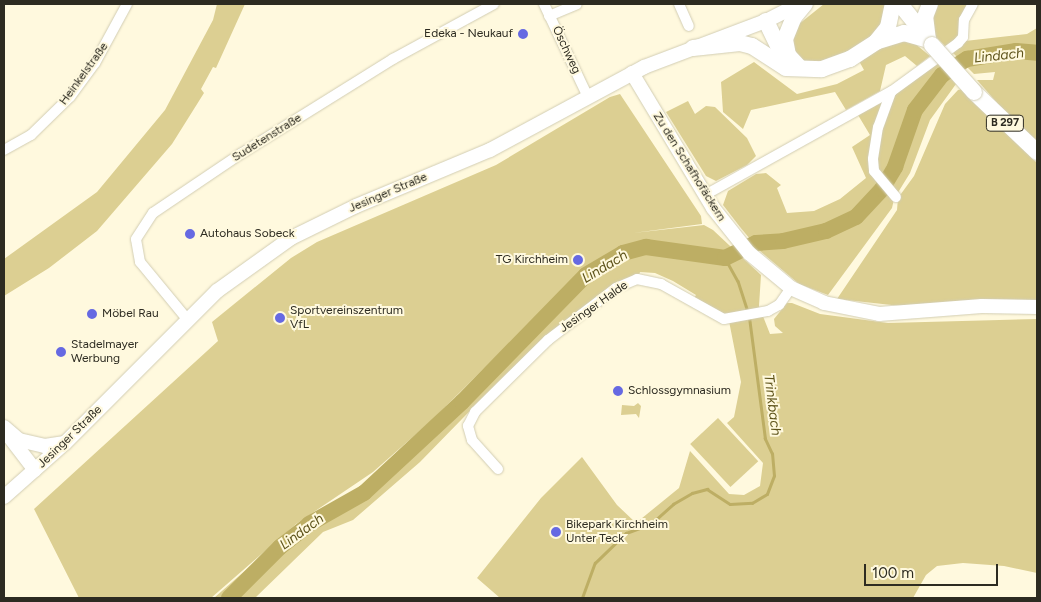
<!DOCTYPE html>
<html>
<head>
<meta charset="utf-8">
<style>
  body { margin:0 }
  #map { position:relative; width:1041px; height:602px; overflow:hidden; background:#fff9de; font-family:Figtree,sans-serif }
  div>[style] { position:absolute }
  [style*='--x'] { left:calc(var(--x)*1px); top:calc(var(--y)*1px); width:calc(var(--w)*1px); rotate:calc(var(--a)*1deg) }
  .green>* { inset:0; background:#dccf92; transform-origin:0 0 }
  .stream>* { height:2.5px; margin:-1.25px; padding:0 1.25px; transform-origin:1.25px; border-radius:1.25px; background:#bdae64 }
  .river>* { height:16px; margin:-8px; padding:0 8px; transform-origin:8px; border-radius:8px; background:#bdae64 }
  .roads { filter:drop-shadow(0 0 1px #d2cdb3) drop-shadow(0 0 1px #d2cdb3) }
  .street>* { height:10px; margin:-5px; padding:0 5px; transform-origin:5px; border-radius:5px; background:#fff }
  .secondary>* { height:14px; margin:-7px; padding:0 7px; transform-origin:7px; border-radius:7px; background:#fff }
  .primary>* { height:16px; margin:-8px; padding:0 8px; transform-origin:8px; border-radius:8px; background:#fff }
  .bridges { filter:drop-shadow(0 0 1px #d2cdb3) drop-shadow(0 0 1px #d2cdb3) }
  .primary-bridge>* { height:16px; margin:-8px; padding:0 8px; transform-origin:8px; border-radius:8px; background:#fff }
  .dots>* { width:14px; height:14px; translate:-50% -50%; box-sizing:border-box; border:2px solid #fff9de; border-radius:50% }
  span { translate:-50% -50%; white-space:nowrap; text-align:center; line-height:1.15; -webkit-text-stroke:4px #fff9de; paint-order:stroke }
  .shield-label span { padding:1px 4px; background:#fff9de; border:1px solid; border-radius:4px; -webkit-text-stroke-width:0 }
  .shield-label { font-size:11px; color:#2d2b21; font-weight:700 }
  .poi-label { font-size:12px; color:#2d2b21 }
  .right { translate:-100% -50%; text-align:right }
  .left { translate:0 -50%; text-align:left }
  .street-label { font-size:12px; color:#2d2b21 }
  .water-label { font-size:14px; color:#5d5219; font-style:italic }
  .frame { position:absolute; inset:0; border:5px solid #2d2b21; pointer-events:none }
  .scale { position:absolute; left:864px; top:564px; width:134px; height:22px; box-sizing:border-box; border:2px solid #2d2b21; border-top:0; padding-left:6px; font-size:15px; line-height:18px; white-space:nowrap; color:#2d2b21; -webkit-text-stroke:4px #fff9de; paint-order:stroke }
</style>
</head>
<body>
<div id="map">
  <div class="green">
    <i style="clip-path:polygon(217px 4px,245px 4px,216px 68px,213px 67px,201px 89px,204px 93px,172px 144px,97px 231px,49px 268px,4px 296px,4px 259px,97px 192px,165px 110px,213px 20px)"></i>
    <i style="clip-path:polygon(824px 4px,887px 4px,886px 20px,868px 43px,821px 64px,801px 63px,790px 51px,794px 28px)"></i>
    <i style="clip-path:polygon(935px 4px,968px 4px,960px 34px,946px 47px,935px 36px,931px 12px)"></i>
    <i style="clip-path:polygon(1037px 28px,1037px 143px,1013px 121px,977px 80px,993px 80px,995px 72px,974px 74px,953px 53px,965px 41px,1027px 34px)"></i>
    <i style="clip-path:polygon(889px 42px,913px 42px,930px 56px,917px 66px,905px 56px,886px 65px,880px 91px,846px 110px,835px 92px,751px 110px,743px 129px,723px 112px,721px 82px,754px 62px,797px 94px,837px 84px,864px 70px,859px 61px)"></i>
    <i style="clip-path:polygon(936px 62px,956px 84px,930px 120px,910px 173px,894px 199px,892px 208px,828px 295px,799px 284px,760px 251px,740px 227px,723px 205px,728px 191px,756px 174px,766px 173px,781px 185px,777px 188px,787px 213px,814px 211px,840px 199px,866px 178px,852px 147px,870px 135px,858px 115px)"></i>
    <i style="clip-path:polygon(963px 89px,1037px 163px,1037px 301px,975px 301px,910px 307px,837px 299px,897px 210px,898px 198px,914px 176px,945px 104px,958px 90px)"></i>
    <i style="clip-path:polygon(620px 94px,701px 216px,702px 224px,633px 233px,704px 225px,713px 230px,761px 275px,759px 306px,770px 334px,783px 333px,775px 326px,774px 319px,787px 303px,792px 303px,820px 314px,888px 323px,1037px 319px,1037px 573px,1004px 566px,963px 563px,937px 566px,926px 575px,913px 598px,500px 598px,477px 578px,541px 498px,582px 457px,617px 505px,636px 523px,679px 488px,690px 451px,729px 494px,744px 495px,760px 486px,763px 463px,727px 423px,734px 417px,741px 382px,728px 316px,694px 298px,696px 295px,673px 281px,655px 273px,640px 272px,639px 275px,624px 279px,546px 337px,503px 377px,420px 462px,353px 520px,323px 532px,255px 598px,214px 598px,297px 525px,347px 496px,384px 469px,434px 424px,580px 273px,432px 420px,373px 472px,296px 524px,211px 598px,79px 598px,34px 509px,218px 341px,212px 322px,291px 258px,317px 242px,496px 165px,610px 97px)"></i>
    <i style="clip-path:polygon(688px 101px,695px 114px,706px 106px,715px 107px,747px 138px,756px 156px,747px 165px,716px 181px,706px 176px,666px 112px)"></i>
    <i style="clip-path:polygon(638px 403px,641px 406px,639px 418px,636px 414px,621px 415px,622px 405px,634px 406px)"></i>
    <i style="left:718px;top:418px;width:59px;height:38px;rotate:47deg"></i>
  </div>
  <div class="stream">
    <i style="--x:725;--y:258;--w:26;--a:61"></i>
    <i style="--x:738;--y:281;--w:33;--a:72"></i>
    <i style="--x:582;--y:598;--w:37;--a:-70"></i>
    <i style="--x:595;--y:563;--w:43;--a:-44.1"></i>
    <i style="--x:626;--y:533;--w:27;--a:-20"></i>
    <i style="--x:651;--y:524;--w:30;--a:-42"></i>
    <i style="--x:673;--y:504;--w:22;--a:-30"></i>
    <i style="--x:692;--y:493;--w:16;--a:-15"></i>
    <i style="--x:707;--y:489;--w:27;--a:33"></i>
    <i style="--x:730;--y:504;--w:22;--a:-3"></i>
    <i style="--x:752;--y:503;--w:17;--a:-31"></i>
    <i style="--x:767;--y:494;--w:19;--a:-69"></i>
    <i style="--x:774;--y:476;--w:22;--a:-95"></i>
    <i style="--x:772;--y:454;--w:17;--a:-115"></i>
    <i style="--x:765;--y:439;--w:123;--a:-97.5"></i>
  </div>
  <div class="river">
    <i style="--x:229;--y:598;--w:72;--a:-45"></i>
    <i style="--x:280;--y:547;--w:37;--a:-38"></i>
    <i style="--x:309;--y:524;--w:63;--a:-29.4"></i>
    <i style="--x:364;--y:493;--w:134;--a:-42.9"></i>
    <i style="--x:462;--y:402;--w:177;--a:-45.7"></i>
    <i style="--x:586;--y:275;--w:43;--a:-30.7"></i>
    <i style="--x:623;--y:253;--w:24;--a:-15"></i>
    <i style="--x:646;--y:247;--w:80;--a:7.9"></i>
    <i style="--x:725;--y:258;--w:34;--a:-26"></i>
    <i style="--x:756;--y:243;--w:27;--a:-4"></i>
    <i style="--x:783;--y:241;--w:44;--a:-13.1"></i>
    <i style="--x:826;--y:231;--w:33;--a:-25"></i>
    <i style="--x:856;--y:217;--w:38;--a:-47"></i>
    <i style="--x:882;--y:189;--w:26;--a:-59"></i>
    <i style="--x:895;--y:167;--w:60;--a:-70.7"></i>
    <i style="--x:915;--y:110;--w:44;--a:-52.4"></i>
    <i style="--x:942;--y:75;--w:30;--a:-33"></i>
    <i style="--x:967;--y:59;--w:50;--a:-9.3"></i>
    <i style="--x:1016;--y:51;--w:21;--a:5"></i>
  </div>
  <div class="roads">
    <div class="street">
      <i style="--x:544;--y:4;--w:103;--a:64.7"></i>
      <i style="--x:679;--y:4;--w:24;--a:66"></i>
      <i style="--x:549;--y:16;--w:30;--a:-23"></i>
      <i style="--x:891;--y:92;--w:37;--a:110"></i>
      <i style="--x:878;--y:127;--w:32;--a:99"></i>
      <i style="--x:873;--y:159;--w:12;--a:85"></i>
      <i style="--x:874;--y:171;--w:34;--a:50"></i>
      <i style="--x:4;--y:150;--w:31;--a:-29"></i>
      <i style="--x:31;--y:135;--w:54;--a:-44.3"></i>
      <i style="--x:70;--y:97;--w:42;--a:-53.7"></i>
      <i style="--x:95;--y:63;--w:67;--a:-61.5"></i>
      <i style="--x:705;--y:195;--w:214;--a:-29.1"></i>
      <i style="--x:892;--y:91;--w:82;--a:-36"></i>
      <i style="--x:958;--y:43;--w:8;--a:-50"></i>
      <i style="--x:963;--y:37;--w:17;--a:-87"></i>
      <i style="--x:964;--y:20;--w:18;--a:-61"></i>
      <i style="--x:187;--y:319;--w:74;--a:-129.5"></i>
      <i style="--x:140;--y:262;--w:23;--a:-100"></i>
      <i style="--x:136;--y:239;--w:31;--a:-57"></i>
      <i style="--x:153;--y:213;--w:107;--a:-34"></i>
      <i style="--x:242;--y:153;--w:178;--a:-31.9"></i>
      <i style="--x:393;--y:59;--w:115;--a:-28.6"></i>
      <i style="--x:498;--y:469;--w:39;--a:-132"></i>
      <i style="--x:472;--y:440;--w:15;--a:-106"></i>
      <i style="--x:468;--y:426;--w:16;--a:-63"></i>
      <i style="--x:475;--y:412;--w:103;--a:-44.6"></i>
      <i style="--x:548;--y:340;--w:86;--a:-37.4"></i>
      <i style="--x:616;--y:288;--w:23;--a:-23"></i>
      <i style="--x:637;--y:279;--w:25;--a:12"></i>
      <i style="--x:661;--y:284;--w:72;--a:29.1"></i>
      <i style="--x:724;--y:319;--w:45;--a:-10.3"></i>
      <i style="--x:768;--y:311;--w:13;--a:-29"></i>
      <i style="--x:779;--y:305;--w:21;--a:-55"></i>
    </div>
    <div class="secondary">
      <i style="--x:632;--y:73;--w:157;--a:59"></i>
      <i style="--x:713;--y:208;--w:58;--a:51.3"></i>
      <i style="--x:749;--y:253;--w:55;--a:39.8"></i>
      <i style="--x:791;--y:288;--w:36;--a:24"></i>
      <i style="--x:824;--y:303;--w:56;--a:11.3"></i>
      <i style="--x:879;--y:314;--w:103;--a:-4.4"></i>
      <i style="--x:982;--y:306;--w:55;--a:1"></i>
      <i style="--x:4;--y:427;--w:20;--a:41"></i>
      <i style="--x:19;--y:440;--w:27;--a:13"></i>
      <i style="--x:45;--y:446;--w:20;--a:-9"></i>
      <i style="--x:8;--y:435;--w:44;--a:52.4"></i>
      <i style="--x:4;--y:497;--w:81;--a:-41.5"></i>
      <i style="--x:65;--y:443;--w:215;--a:-45"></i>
      <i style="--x:217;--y:291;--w:91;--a:-35.6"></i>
      <i style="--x:291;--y:238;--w:72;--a:-26.2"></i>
      <i style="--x:356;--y:206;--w:145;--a:-22.7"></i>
      <i style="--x:490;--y:150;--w:175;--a:-28.3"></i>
      <i style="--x:644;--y:67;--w:130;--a:-20.7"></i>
      <i style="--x:766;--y:21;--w:37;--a:-27"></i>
    </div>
    <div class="primary">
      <i style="--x:900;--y:4;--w:45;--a:51.3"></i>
      <i style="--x:766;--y:21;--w:41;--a:64.1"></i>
      <i style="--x:928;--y:40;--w:23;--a:-97"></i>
      <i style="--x:925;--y:17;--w:14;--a:-69"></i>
      <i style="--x:878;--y:41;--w:27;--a:-17"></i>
      <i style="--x:904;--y:33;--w:25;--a:16"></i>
      <i style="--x:693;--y:48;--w:47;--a:-6.1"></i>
      <i style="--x:740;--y:43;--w:12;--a:14"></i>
      <i style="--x:752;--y:46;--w:40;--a:32.9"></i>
      <i style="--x:786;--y:68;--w:36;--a:2"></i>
      <i style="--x:822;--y:69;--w:30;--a:-20"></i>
      <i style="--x:850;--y:59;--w:31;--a:-33"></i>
      <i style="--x:876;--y:42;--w:19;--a:-51"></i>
      <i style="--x:888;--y:27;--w:24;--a:-78"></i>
      <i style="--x:799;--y:67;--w:16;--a:-133"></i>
      <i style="--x:788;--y:55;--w:16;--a:-101"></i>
      <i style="--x:785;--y:39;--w:24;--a:-68"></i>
      <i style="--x:794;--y:17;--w:17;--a:-50"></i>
      <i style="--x:974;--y:92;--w:87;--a:43.6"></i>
    </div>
  </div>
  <div class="bridges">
    <div class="primary-bridge">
      <i style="--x:932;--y:45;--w:63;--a:48.2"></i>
    </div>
  </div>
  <div class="dots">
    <i style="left:523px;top:34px;background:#6669e2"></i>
    <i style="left:190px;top:234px;background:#6669e2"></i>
    <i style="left:578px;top:260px;background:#6669e2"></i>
    <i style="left:92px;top:314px;background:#6669e2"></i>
    <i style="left:280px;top:318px;background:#6669e2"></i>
    <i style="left:61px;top:352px;background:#6669e2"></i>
    <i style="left:618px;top:391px;background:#6669e2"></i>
    <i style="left:556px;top:532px;background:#6669e2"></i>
  </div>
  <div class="shield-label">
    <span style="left:1005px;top:123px">B 297</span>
  </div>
  <div class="poi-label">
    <span class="right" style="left:513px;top:34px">Edeka - Neukauf</span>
    <span class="left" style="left:200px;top:234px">Autohaus Sobeck</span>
    <span class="right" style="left:568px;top:260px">TG Kirchheim</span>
    <span class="left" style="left:290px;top:318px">Sportvereinszentrum<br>VfL</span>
    <span class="left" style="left:102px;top:314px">Möbel Rau</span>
    <span class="left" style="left:71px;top:352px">Stadelmayer<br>Werbung</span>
    <span class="left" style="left:628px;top:391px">Schlossgymnasium</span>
    <span class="left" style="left:566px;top:532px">Bikepark Kirchheim<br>Unter Teck</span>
  </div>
  <div class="street-label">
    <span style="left:566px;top:50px;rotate:65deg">Öschweg</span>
    <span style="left:84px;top:74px;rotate:-54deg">Heinkelstraße</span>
    <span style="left:267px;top:138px;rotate:-32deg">Sudetenstraße</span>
    <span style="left:689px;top:167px;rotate:58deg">Zu den Schafhofäckern</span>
    <span style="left:388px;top:193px;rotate:-23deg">Jesinger Straße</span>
    <span style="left:594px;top:307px;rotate:-35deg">Jesinger Halde</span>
    <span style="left:70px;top:437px;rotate:-44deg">Jesinger Straße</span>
  </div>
  <div class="water-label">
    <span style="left:999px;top:56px;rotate:-6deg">Lindach</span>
    <span style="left:605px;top:267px;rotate:-31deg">Lindach</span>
    <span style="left:772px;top:405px;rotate:83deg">Trinkbach</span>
    <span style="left:302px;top:532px;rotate:-36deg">Lindach</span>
  </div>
  <div class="frame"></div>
  <div class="scale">100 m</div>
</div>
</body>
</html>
